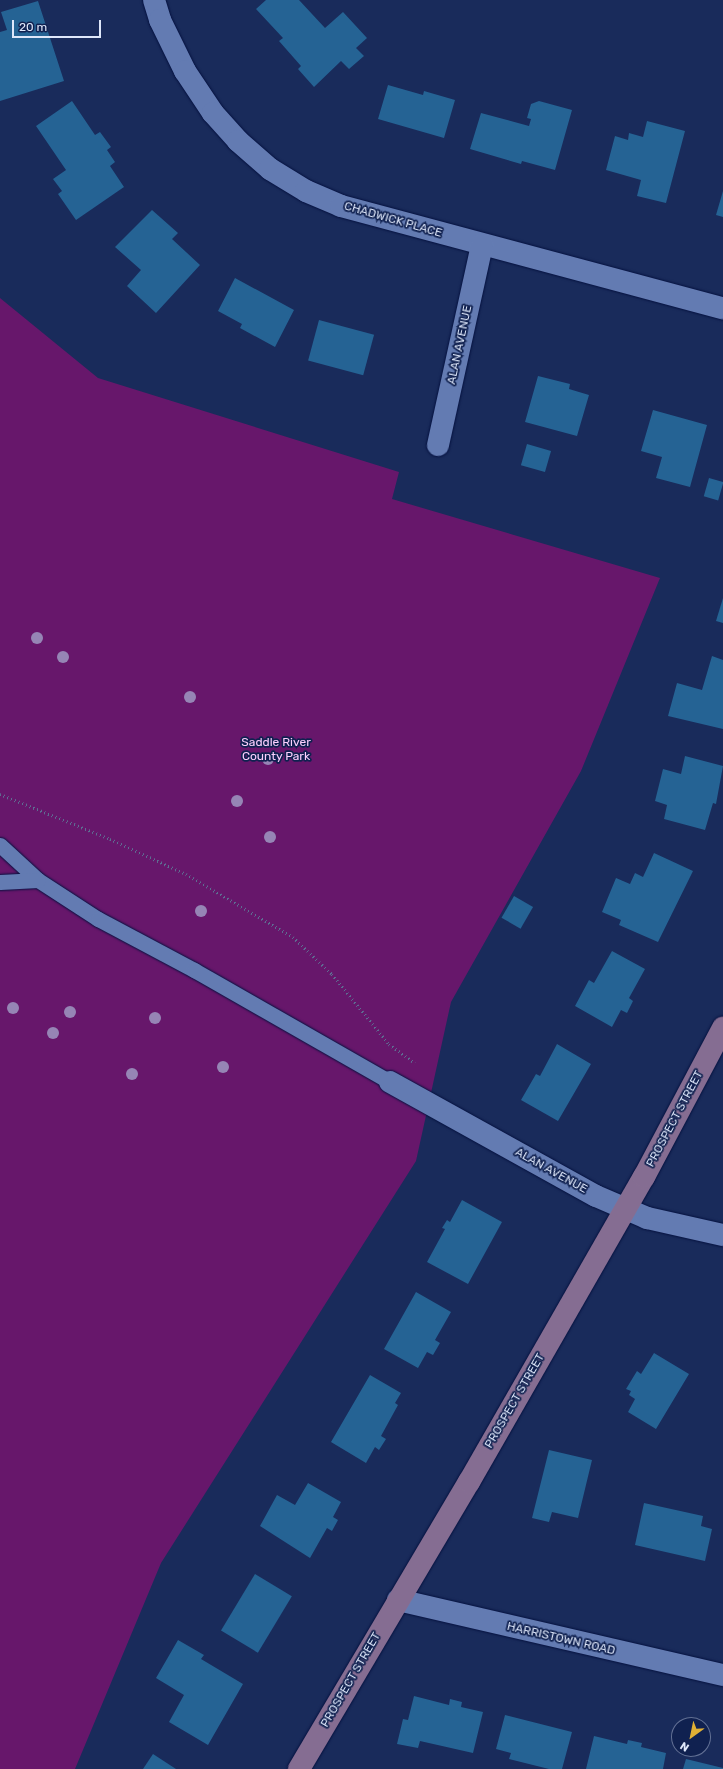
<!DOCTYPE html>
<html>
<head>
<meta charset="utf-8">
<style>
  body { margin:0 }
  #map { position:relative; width:723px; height:1769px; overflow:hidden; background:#192b5b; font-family:Rubik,sans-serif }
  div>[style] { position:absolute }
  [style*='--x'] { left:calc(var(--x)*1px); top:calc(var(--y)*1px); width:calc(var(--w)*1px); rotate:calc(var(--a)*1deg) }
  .green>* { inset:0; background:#67176b }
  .building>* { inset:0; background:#256394; transform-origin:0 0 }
  .path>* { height:2.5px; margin-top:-1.25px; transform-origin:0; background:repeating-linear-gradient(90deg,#5e6d92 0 1px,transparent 0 4px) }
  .roads { filter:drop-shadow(0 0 1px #05113f) drop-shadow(0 0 1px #05113f) }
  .lane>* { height:15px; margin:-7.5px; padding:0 7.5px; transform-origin:7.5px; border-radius:7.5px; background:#637bb2 }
  .street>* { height:22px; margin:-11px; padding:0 11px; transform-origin:11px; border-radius:11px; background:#637bb2 }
  .secondary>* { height:22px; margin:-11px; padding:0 11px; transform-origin:11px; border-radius:11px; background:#856d92 }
  .trees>* { width:12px; height:12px; margin:-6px; border-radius:50%; background:#9685b5 }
  span { translate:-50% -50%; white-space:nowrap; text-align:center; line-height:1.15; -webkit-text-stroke:3.5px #102150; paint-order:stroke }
  .street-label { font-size:12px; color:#dee7fa }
  .park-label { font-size:12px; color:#fdcffe }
  .north { position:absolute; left:671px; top:1717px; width:40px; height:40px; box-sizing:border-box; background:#102150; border:1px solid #627094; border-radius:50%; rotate:213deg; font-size:11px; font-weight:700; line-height:16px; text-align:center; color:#dee7fa }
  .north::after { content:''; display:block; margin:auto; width:14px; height:18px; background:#e0b034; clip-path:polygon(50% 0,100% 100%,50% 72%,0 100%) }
  .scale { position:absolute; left:12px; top:20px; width:89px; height:18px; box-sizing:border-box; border:2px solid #dee7fa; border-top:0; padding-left:5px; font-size:12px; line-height:14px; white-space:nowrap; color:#dee7fa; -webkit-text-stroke:3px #102150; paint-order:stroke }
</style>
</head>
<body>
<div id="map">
  <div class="green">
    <i style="clip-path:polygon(0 298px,98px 378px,399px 472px,392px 499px,660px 578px,581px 771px,451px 1002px,416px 1161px,161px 1563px,75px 1769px,0 1769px)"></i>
  </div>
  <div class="building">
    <i style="clip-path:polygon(266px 0,299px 0,325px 28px,343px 12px,367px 38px,356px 48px,364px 56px,349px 69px,341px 61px,314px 87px,298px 69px,301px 66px,279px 41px,283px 38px,256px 9px)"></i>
    <i style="clip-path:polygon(38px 1px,64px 81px,0 101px,0 32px,7px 30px,1px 12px)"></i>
    <i style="clip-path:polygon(388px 85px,423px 95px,424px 91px,455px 100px,444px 138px,378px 119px)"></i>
    <i style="clip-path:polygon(72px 101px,95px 135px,100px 132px,111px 147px,107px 150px,115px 162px,110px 166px,124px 187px,76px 220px,58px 194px,62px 191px,53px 179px,66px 170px,36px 126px)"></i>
    <i style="clip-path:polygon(539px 101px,572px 110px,555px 170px,522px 161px,521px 164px,470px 149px,481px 113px,529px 126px,531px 119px,527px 118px,531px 104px)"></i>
    <i style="clip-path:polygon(647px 121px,685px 131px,666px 203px,637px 196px,641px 180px,606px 170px,615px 136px,628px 140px,629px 133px,643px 137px)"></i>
    <i style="clip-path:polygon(723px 191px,723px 217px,716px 215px)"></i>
    <i style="clip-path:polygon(152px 210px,178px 233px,172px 239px,200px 265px,156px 313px,127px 286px,141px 270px,115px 247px)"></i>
    <i style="clip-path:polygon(235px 278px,294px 310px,275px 347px,240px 328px,242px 324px,218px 311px)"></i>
    <i style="left:319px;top:320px;width:57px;height:42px;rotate:15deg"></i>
    <i style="clip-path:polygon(538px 376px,570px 384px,569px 389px,589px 395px,577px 436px,525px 422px)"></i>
    <i style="clip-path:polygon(653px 410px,707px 425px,690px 487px,656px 478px,662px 457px,641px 451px)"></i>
    <i style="left:527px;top:444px;width:25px;height:22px;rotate:16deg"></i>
    <i style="left:709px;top:478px;width:15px;height:19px;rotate:16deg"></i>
    <i style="clip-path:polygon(723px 598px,723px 623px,716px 621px)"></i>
    <i style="clip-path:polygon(712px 656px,723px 660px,723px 729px,668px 716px,677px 683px,702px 690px)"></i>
    <i style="clip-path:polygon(685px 756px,723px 766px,716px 804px,713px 803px,705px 830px,664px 819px,667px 805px,655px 801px,663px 769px,681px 774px)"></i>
    <i style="clip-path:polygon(654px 853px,693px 871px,658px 942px,619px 925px,621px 920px,602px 912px,616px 878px,630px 884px,635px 873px,643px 877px)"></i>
    <i style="left:514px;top:896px;width:22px;height:25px;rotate:30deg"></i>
    <i style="clip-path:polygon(612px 951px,645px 969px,629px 998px,633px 1001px,627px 1013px,621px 1010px,612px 1027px,575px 1006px,589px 980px,594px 983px)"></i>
    <i style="clip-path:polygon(557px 1044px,591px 1064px,558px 1121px,521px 1100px,536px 1074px,540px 1076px)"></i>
    <i style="clip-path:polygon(462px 1200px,502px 1222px,468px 1284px,427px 1262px,445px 1229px,442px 1228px,447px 1220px,450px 1222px)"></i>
    <i style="clip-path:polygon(416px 1292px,451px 1312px,435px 1340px,440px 1343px,433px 1355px,427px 1352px,418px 1368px,384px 1349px)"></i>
    <i style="clip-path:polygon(654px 1353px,689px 1374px,656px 1429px,628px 1412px,635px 1399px,629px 1395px,631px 1391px,626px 1389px,637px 1371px,641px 1374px)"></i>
    <i style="clip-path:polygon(370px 1375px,401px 1393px,395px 1403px,398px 1405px,381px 1436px,386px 1439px,379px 1450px,375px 1447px,366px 1463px,331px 1442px)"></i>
    <i style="clip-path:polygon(549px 1450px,592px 1460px,578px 1518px,552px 1512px,549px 1522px,532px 1518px)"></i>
    <i style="clip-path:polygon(308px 1483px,341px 1502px,333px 1517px,338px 1520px,332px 1531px,327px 1528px,310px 1558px,260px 1526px,277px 1495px,295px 1505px)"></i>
    <i style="clip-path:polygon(644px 1503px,703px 1516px,701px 1526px,712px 1529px,705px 1561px,635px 1545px)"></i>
    <i style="left:255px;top:1574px;width:43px;height:66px;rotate:31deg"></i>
    <i style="clip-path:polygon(178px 1640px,204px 1655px,201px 1659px,243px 1684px,208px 1745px,169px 1722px,184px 1695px,156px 1678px)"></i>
    <i style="clip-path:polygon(414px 1696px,449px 1705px,450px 1699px,462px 1702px,461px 1707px,483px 1712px,473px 1753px,420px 1741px,418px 1748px,397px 1744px,403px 1719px,408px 1720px)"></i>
    <i style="clip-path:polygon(505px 1715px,572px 1732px,562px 1769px,549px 1769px,509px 1759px,511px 1753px,496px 1749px)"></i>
    <i style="clip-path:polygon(594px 1736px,627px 1744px,628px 1740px,642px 1743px,641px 1747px,666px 1753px,663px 1769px,586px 1769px)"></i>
    <i style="clip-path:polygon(153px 1754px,176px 1769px,143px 1769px)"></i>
    <i style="clip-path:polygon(686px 1759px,723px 1768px,723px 1769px,683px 1769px)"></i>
  </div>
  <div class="path">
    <i style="--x:0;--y:794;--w:119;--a:22.2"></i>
    <i style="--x:110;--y:839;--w:84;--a:24.7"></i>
    <i style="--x:186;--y:874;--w:124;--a:30.5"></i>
    <i style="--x:293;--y:937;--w:54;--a:43.5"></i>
    <i style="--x:332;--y:974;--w:90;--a:50.8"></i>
    <i style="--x:389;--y:1044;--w:32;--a:36"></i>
  </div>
  <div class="roads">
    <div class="lane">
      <i style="--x:0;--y:845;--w:52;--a:42.6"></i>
      <i style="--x:38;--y:880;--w:72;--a:33"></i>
      <i style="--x:98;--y:919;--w:109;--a:28"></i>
      <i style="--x:194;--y:970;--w:226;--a:29.7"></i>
      <i style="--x:0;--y:882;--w:38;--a:-3"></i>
    </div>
    <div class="street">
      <i style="--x:154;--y:0;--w:21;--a:73"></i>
      <i style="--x:160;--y:20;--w:57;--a:63.9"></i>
      <i style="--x:185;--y:71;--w:50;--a:56.3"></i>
      <i style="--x:213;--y:113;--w:38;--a:48"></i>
      <i style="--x:238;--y:141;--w:43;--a:41.2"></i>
      <i style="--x:270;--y:169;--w:42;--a:31.4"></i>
      <i style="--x:306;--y:191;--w:38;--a:23"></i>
      <i style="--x:341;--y:206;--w:395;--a:15"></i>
      <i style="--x:438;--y:445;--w:205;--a:-77.6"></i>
      <i style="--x:390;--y:1082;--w:235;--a:29"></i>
      <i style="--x:596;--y:1196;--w:56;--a:23.3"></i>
      <i style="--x:647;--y:1218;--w:78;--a:12.6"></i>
      <i style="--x:398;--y:1600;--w:334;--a:13"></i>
    </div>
    <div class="secondary">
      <i style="--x:299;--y:1769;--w:334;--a:-59.4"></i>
      <i style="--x:469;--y:1482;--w:352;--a:-60.2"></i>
      <i style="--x:644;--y:1177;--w:169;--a:-62.1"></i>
    </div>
  </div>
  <div class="trees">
    <i style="left:37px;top:638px"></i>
    <i style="left:63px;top:657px"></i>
    <i style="left:190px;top:697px"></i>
    <i style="left:268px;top:759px"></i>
    <i style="left:237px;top:801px"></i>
    <i style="left:270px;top:837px"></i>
    <i style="left:201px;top:911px"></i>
    <i style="left:13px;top:1008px"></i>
    <i style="left:70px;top:1012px"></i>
    <i style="left:155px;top:1018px"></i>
    <i style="left:53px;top:1033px"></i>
    <i style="left:223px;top:1067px"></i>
    <i style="left:132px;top:1074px"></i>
  </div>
  <div class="street-label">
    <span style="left:393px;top:220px;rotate:16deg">CHADWICK PLACE</span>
    <span style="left:460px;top:345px;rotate:-78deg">ALAN AVENUE</span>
    <span style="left:675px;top:1119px;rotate:-62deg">PROSPECT STREET</span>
    <span style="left:551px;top:1171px;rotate:29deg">ALAN AVENUE</span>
    <span style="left:515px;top:1401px;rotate:-60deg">PROSPECT STREET</span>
    <span style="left:561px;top:1639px;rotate:13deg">HARRISTOWN ROAD</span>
    <span style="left:351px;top:1680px;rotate:-60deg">PROSPECT STREET</span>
  </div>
  <div class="park-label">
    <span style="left:276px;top:750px">Saddle River<br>County Park</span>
  </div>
  <div class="north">N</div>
  <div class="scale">20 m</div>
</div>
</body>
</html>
